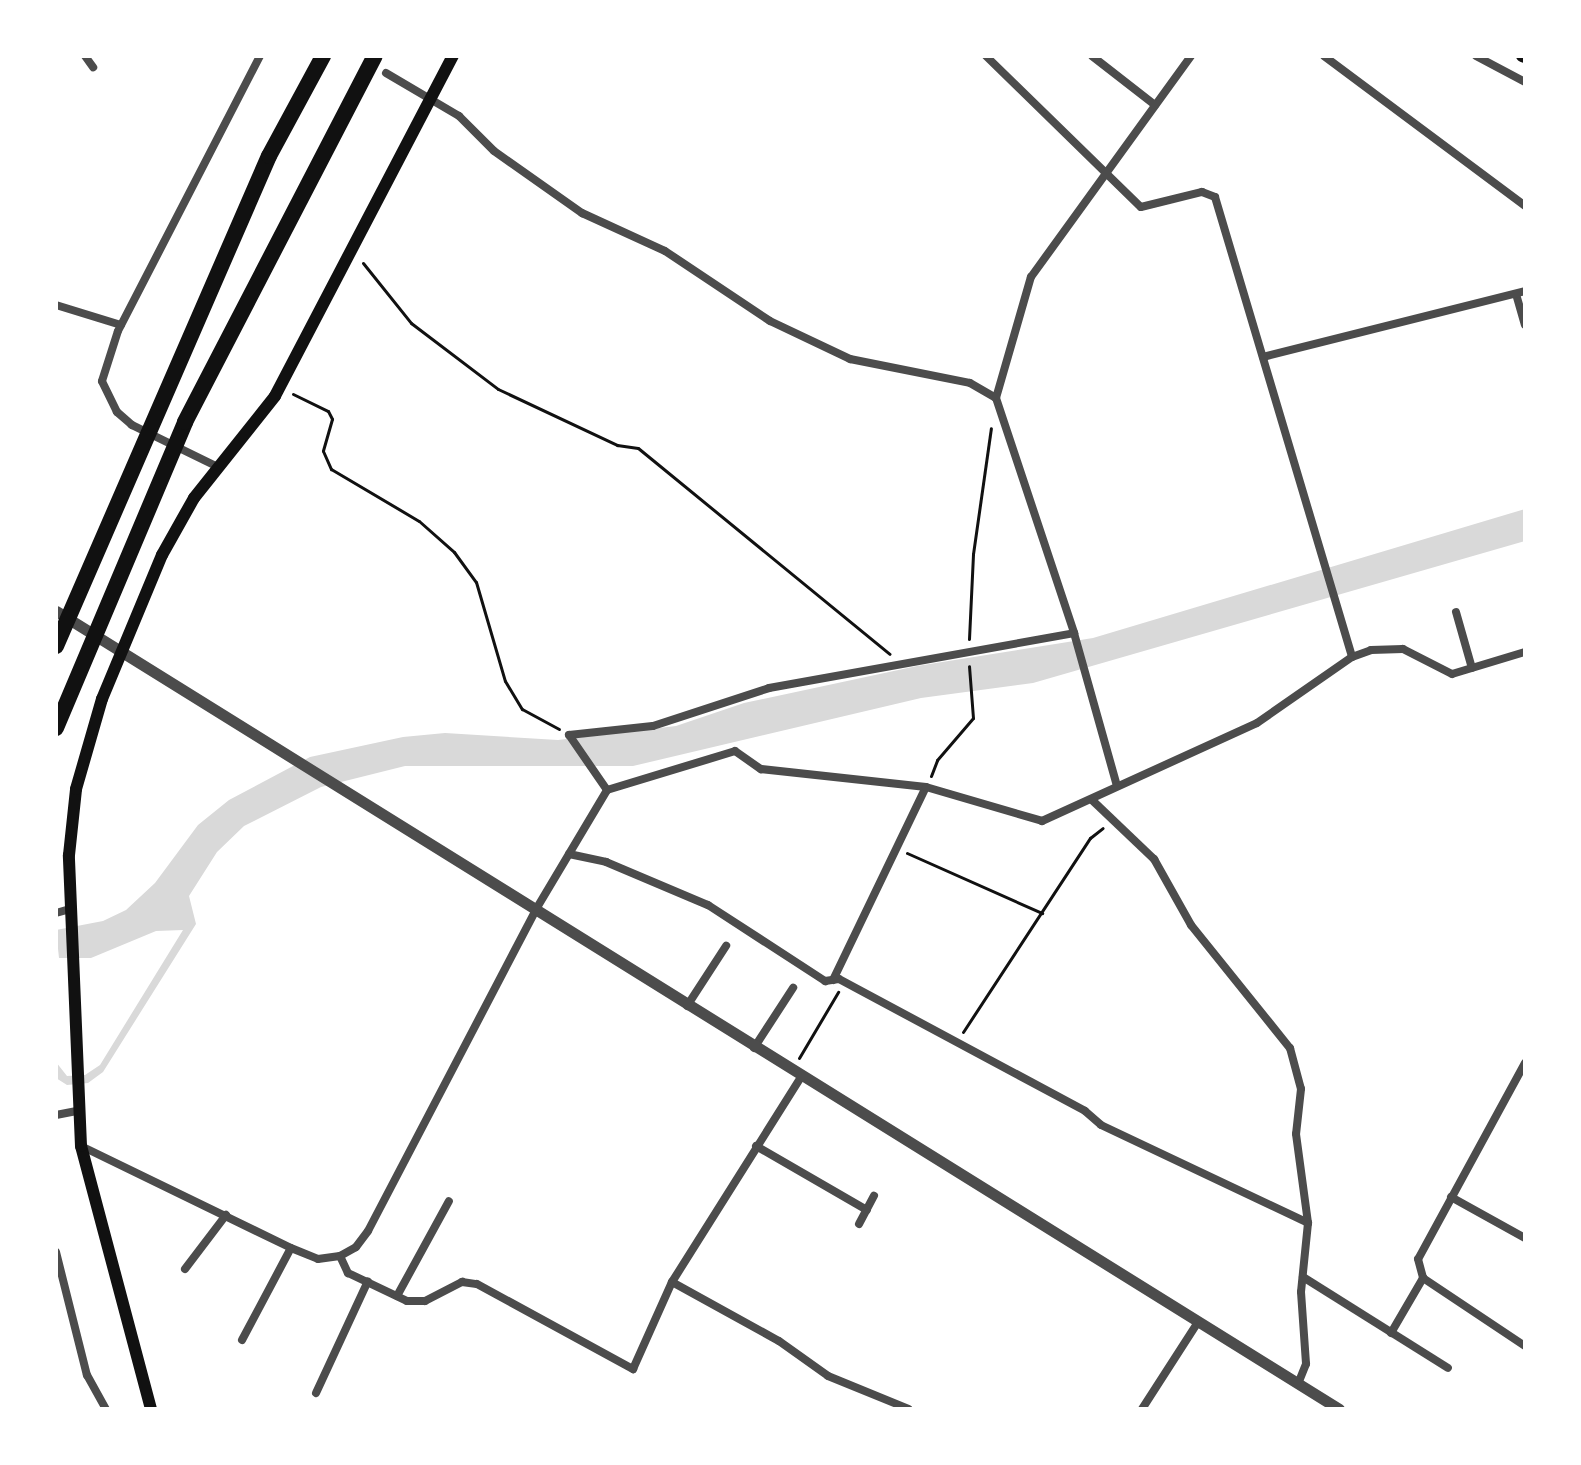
<!DOCTYPE html>
<html>
<head>
<meta charset="utf-8">
<style>
  body { margin:0 }
  #map { position:relative; width:1581px; height:1465px; overflow:hidden; background:#fff; font-family:"Alegreya Sans",sans-serif }
  div>[style] { position:absolute }
  [style*='--x'] { left:calc(var(--x)*1px); top:calc(var(--y)*1px); width:calc(var(--w)*1px); rotate:calc(var(--a)*1deg) }
  .water>* { inset:0; background:#d9d9d9 }
  .path>* { height:3px; margin:-1.5px; padding:0 1.5px; transform-origin:1.5px; border-radius:1.5px; background:#111 }
  .minor>* { height:8px; margin:-4px; padding:0 4px; transform-origin:4px; border-radius:4px; background:#4c4c4c }
  .tertiary>* { height:11px; margin:-5.5px; padding:0 5.5px; transform-origin:5.5px; border-radius:5.5px; background:#4c4c4c }
  .secondary>* { height:12px; margin:-6px; padding:0 6px; transform-origin:6px; border-radius:6px; background:#111 }
  .motorway>* { height:16px; margin:-8px; padding:0 8px; transform-origin:8px; border-radius:8px; background:#111 }
  span { translate:-50% -50%; white-space:nowrap; text-align:center; line-height:1.15; -webkit-text-stroke:8px #fff; paint-order:stroke }
  .frame { position:absolute; inset:0; border:58px solid #fff; pointer-events:none }
</style>
</head>
<body>
<div id="map">
  <div class="water">
    <i style="clip-path:polygon(1525px 509px,1525px 541px,1033px 683px,921px 698px,633px 766px,405px 766px,321px 787px,244px 826px,217px 852px,189px 896px,196px 924px,103px 1072px,88px 1083px,67px 1085px,56px 1078px,56px 1062px,67px 1076px,85px 1075px,100px 1065px,183px 930px,156px 931px,91px 958px,59px 958px,56px 930px,103px 921px,126px 910px,155px 883px,198px 825px,229px 800px,310px 757px,403px 737px,445px 733px,558px 740px,676px 726px,744px 703px,917px 666px,1093px 638px)"></i>
  </div>
  <div class="path">
    <i style="--x:363;--y:263;--w:77;--a:51.3"></i>
    <i style="--x:411;--y:323;--w:109;--a:37.2"></i>
    <i style="--x:498;--y:389;--w:132;--a:25.2"></i>
    <i style="--x:617;--y:445;--w:21;--a:8"></i>
    <i style="--x:638;--y:448;--w:325;--a:39.3"></i>
    <i style="--x:293;--y:394;--w:39;--a:26"></i>
    <i style="--x:328;--y:411;--w:9;--a:63"></i>
    <i style="--x:332;--y:419;--w:33;--a:106"></i>
    <i style="--x:323;--y:451;--w:20;--a:66"></i>
    <i style="--x:331;--y:469;--w:102;--a:30.6"></i>
    <i style="--x:419;--y:521;--w:47;--a:41.5"></i>
    <i style="--x:454;--y:552;--w:37;--a:54"></i>
    <i style="--x:476;--y:582;--w:103;--a:73.7"></i>
    <i style="--x:505;--y:681;--w:33;--a:59"></i>
    <i style="--x:522;--y:709;--w:42;--a:28.4"></i>
    <i style="--x:969;--y:639;--w:85;--a:-87.3"></i>
    <i style="--x:973;--y:554;--w:127;--a:-81.9"></i>
    <i style="--x:931;--y:776;--w:17;--a:-69"></i>
    <i style="--x:937;--y:760;--w:55;--a:-49.4"></i>
    <i style="--x:973;--y:718;--w:52;--a:-94.4"></i>
    <i style="--x:907;--y:853;--w:148;--a:24"></i>
    <i style="--x:963;--y:1032;--w:232;--a:-56.8"></i>
    <i style="--x:1090;--y:838;--w:16;--a:-38"></i>
    <i style="--x:799;--y:1058;--w:77;--a:-59.4"></i>
  </div>
  <div class="minor">
    <i style="--x:85;--y:56;--w:14;--a:54"></i>
    <i style="--x:986;--y:56;--w:216;--a:44.3"></i>
    <i style="--x:1141;--y:207;--w:63;--a:-13.8"></i>
    <i style="--x:1202;--y:192;--w:14;--a:21"></i>
    <i style="--x:1215;--y:197;--w:480;--a:73.4"></i>
    <i style="--x:1092;--y:56;--w:80;--a:37.9"></i>
    <i style="--x:1324;--y:56;--w:251;--a:36.7"></i>
    <i style="--x:1476;--y:56;--w:55;--a:28"></i>
    <i style="--x:386;--y:73;--w:85;--a:30.5"></i>
    <i style="--x:459;--y:116;--w:49;--a:45"></i>
    <i style="--x:494;--y:151;--w:108;--a:35.2"></i>
    <i style="--x:582;--y:213;--w:91;--a:24.6"></i>
    <i style="--x:665;--y:251;--w:126;--a:33.7"></i>
    <i style="--x:770;--y:321;--w:89;--a:25.4"></i>
    <i style="--x:850;--y:359;--w:122;--a:11.3"></i>
    <i style="--x:970;--y:383;--w:30;--a:30"></i>
    <i style="--x:996;--y:398;--w:248;--a:71.6"></i>
    <i style="--x:1074;--y:633;--w:159;--a:74.3"></i>
    <i style="--x:1516;--y:294;--w:32;--a:74"></i>
    <i style="--x:56;--y:305;--w:68;--a:17.1"></i>
    <i style="--x:1263;--y:357;--w:270;--a:-14.1"></i>
    <i style="--x:996;--y:398;--w:126;--a:-73.9"></i>
    <i style="--x:1031;--y:277;--w:273;--a:-54.1"></i>
    <i style="--x:218;--y:467;--w:96;--a:-154"></i>
    <i style="--x:132;--y:425;--w:20;--a:-139"></i>
    <i style="--x:117;--y:412;--w:34;--a:-116"></i>
    <i style="--x:102;--y:381;--w:52;--a:-72.3"></i>
    <i style="--x:118;--y:331;--w:309;--a:-62.7"></i>
    <i style="--x:1456;--y:612;--w:58;--a:74.1"></i>
    <i style="--x:607;--y:790;--w:67;--a:-124.6"></i>
    <i style="--x:569;--y:735;--w:84;--a:-6.1"></i>
    <i style="--x:653;--y:726;--w:122;--a:-18.1"></i>
    <i style="--x:769;--y:688;--w:310;--a:-10.2"></i>
    <i style="--x:1092;--y:800;--w:86;--a:43.6"></i>
    <i style="--x:1154;--y:859;--w:76;--a:60.7"></i>
    <i style="--x:1191;--y:925;--w:158;--a:51.2"></i>
    <i style="--x:1290;--y:1048;--w:42;--a:75"></i>
    <i style="--x:1301;--y:1089;--w:45;--a:96.3"></i>
    <i style="--x:1296;--y:1134;--w:90;--a:82.3"></i>
    <i style="--x:1308;--y:1223;--w:69;--a:95.8"></i>
    <i style="--x:1301;--y:1292;--w:72;--a:86"></i>
    <i style="--x:1306;--y:1364;--w:22;--a:112"></i>
    <i style="--x:569;--y:854;--w:38;--a:12"></i>
    <i style="--x:606;--y:862;--w:111;--a:22.9"></i>
    <i style="--x:708;--y:905;--w:140;--a:33"></i>
    <i style="--x:825;--y:981;--w:14;--a:-8"></i>
    <i style="--x:839;--y:979;--w:279;--a:28.2"></i>
    <i style="--x:1085;--y:1111;--w:21;--a:41"></i>
    <i style="--x:1101;--y:1125;--w:229;--a:25.3"></i>
    <i style="--x:56;--y:913;--w:15;--a:-16"></i>
    <i style="--x:833;--y:980;--w:214;--a:-64.3"></i>
    <i style="--x:687;--y:1006;--w:72;--a:-57"></i>
    <i style="--x:754;--y:1048;--w:72;--a:-57"></i>
    <i style="--x:1525;--y:1063;--w:223;--a:118.6"></i>
    <i style="--x:1418;--y:1259;--w:20;--a:75"></i>
    <i style="--x:1423;--y:1278;--w:123;--a:33.7"></i>
    <i style="--x:56;--y:1115;--w:21;--a:-11"></i>
    <i style="--x:81;--y:1146;--w:233;--a:25.9"></i>
    <i style="--x:291;--y:1248;--w:29;--a:22"></i>
    <i style="--x:318;--y:1259;--w:22;--a:-8"></i>
    <i style="--x:340;--y:1256;--w:18;--a:-29"></i>
    <i style="--x:356;--y:1247;--w:20;--a:-53"></i>
    <i style="--x:368;--y:1231;--w:361;--a:-62.4"></i>
    <i style="--x:535;--y:911;--w:141;--a:-59.2"></i>
    <i style="--x:607;--y:790;--w:134;--a:-16.9"></i>
    <i style="--x:735;--y:751;--w:32;--a:35"></i>
    <i style="--x:761;--y:769;--w:166;--a:6.2"></i>
    <i style="--x:926;--y:787;--w:121;--a:16.3"></i>
    <i style="--x:1042;--y:821;--w:236;--a:-24.5"></i>
    <i style="--x:1257;--y:723;--w:116;--a:-34.8"></i>
    <i style="--x:1352;--y:657;--w:20;--a:-20"></i>
    <i style="--x:1371;--y:650;--w:32;--a:-2"></i>
    <i style="--x:1403;--y:649;--w:55;--a:27"></i>
    <i style="--x:1452;--y:674;--w:76;--a:-16.8"></i>
    <i style="--x:756;--y:1146;--w:128;--a:30"></i>
    <i style="--x:1451;--y:1197;--w:85;--a:29"></i>
    <i style="--x:859;--y:1224;--w:32;--a:-62"></i>
    <i style="--x:56;--y:1252;--w:127;--a:75.9"></i>
    <i style="--x:87;--y:1375;--w:39;--a:61"></i>
    <i style="--x:340;--y:1256;--w:19;--a:65"></i>
    <i style="--x:348;--y:1273;--w:65;--a:25.4"></i>
    <i style="--x:407;--y:1301;--w:18;--a:0"></i>
    <i style="--x:425;--y:1301;--w:42;--a:-27.2"></i>
    <i style="--x:462;--y:1282;--w:15;--a:8"></i>
    <i style="--x:477;--y:1284;--w:178;--a:28.6"></i>
    <i style="--x:633;--y:1369;--w:95;--a:-65.9"></i>
    <i style="--x:672;--y:1282;--w:242;--a:-57.8"></i>
    <i style="--x:185;--y:1269;--w:68;--a:-52.8"></i>
    <i style="--x:1303;--y:1277;--w:171;--a:32.1"></i>
    <i style="--x:672;--y:1282;--w:122;--a:28.9"></i>
    <i style="--x:779;--y:1341;--w:60;--a:35.5"></i>
    <i style="--x:828;--y:1376;--w:87;--a:22.2"></i>
    <i style="--x:397;--y:1296;--w:108;--a:-61.3"></i>
    <i style="--x:1391;--y:1333;--w:64;--a:-59.8"></i>
    <i style="--x:242;--y:1340;--w:104;--a:-62"></i>
    <i style="--x:316;--y:1393;--w:123;--a:-65.1"></i>
    <i style="--x:1142;--y:1409;--w:103;--a:-57.2"></i>
  </div>
  <div class="tertiary">
    <i style="--x:56;--y:611;--w:1511;--a:31.88"></i>
  </div>
  <div class="secondary">
    <i style="--x:1522;--y:56;--w:3;--a:18"></i>
    <i style="--x:151;--y:1409;--w:272;--a:-104.9"></i>
    <i style="--x:81;--y:1146;--w:291;--a:-92.4"></i>
    <i style="--x:69;--y:855;--w:66;--a:-83.9"></i>
    <i style="--x:76;--y:789;--w:94;--a:-73.9"></i>
    <i style="--x:102;--y:699;--w:156;--a:-67.4"></i>
    <i style="--x:162;--y:555;--w:65;--a:-60.7"></i>
    <i style="--x:194;--y:498;--w:130;--a:-51.5"></i>
    <i style="--x:275;--y:396;--w:384;--a:-62.4"></i>
  </div>
  <div class="motorway">
    <i style="--x:56;--y:646;--w:534;--a:-66.51"></i>
    <i style="--x:269;--y:156;--w:114;--a:-61.6"></i>
    <i style="--x:56;--y:728;--w:332;--a:-67.1"></i>
    <i style="--x:185;--y:422;--w:412;--a:-62.6"></i>
  </div>
  <div class="frame"></div>
</div>
</body>
</html>
